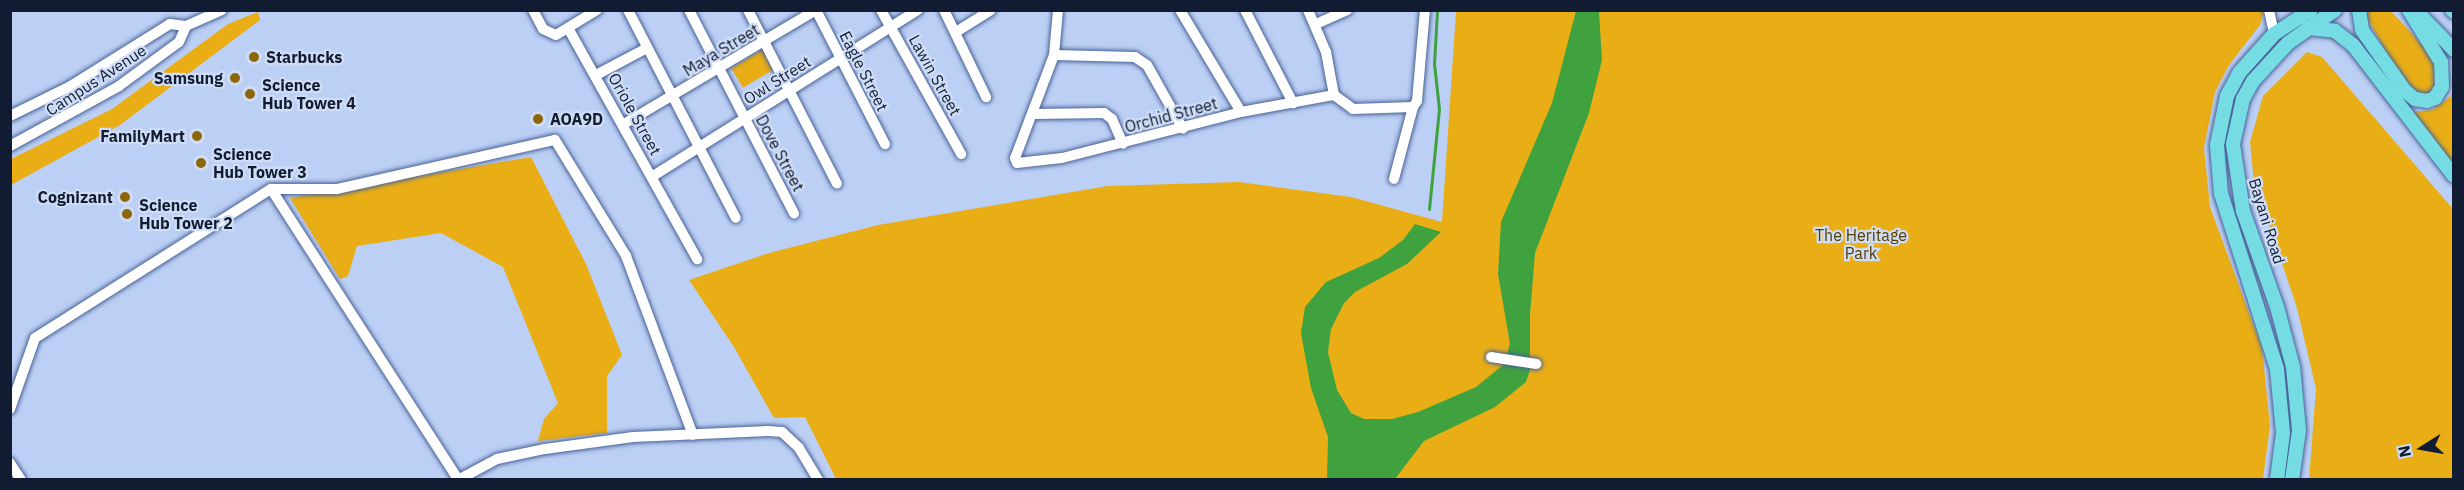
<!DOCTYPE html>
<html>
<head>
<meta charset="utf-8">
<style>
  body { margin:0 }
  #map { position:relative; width:2464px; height:490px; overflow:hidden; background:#bccff4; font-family:"IBM Plex Sans",sans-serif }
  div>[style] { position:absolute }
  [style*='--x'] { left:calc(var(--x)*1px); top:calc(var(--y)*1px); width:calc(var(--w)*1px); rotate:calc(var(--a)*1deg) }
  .green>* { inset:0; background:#e9ae16; transform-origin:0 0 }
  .water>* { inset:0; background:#3fa23f }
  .stream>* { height:3px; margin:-1.5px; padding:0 1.5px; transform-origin:1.5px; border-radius:1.5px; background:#3fa23f }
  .roads { filter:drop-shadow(0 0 2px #476298) drop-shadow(0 0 2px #476298) }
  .minor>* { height:10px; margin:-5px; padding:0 5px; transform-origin:5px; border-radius:5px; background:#fff }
  .major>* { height:14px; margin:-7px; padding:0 7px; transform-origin:7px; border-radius:7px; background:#76dce3 }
  .dots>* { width:16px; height:16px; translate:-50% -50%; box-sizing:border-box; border:3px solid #cfdcf5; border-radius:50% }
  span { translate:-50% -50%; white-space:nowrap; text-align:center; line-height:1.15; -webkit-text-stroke:4.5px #cfdcf5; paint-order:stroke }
  .street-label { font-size:16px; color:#111c32 }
  .poi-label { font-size:16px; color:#111c32; font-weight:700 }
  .left { translate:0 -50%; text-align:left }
  .right { translate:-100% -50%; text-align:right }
  .park-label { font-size:16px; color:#553d00 }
  .frame { position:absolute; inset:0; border:12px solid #111c32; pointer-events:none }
  .north { position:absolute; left:2392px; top:418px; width:60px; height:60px; -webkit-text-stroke:4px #cfdcf5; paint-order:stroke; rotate:259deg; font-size:16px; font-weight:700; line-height:24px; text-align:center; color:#111c32 }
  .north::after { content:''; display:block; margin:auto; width:21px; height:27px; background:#111c32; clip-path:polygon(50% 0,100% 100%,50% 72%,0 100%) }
</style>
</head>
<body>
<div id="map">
  <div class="green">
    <i style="clip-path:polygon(1456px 11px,2264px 11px,2260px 25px,2229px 65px,2215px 92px,2204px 148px,2210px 207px,2262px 348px,2270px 426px,2263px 479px,836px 479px,805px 417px,774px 418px,734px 347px,689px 280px,769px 253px,878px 225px,1108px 186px,1239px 182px,1351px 197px,1442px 222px)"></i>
    <i style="clip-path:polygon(2363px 11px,2391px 11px,2427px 50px,2438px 70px,2438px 87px,2428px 95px,2407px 89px)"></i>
    <i style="clip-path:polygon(258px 12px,260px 20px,120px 125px,11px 185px,11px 159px,112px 109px,228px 24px)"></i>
    <i style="left:768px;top:46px;width:23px;height:43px;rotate:59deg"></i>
    <i style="clip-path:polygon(2307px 52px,2322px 57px,2453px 209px,2453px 479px,2309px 479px,2316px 389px,2297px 308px,2267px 219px,2256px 203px,2250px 142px,2263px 96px)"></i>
    <i style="clip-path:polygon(2453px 87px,2453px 164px,2411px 112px,2432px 110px,2451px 96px)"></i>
    <i style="clip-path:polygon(531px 157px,586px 264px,622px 355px,607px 376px,607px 433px,538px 441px,544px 419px,558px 403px,503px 267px,441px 233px,357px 246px,348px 276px,340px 279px,290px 198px)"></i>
  </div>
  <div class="water">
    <i style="clip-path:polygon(1576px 11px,1599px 11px,1602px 60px,1589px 113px,1535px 253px,1530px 314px,1530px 370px,1526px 382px,1495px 407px,1424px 441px,1395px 479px,1327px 479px,1328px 437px,1311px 388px,1301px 333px,1305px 307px,1326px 282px,1379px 258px,1403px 240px,1415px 224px,1441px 232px,1407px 264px,1355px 292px,1344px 303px,1331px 329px,1328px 352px,1337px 390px,1351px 413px,1364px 419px,1392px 419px,1418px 412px,1476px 387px,1503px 365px,1510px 344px,1498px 274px,1501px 222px,1552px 103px)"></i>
  </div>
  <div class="stream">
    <i style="--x:1429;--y:209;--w:100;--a:-84.3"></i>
    <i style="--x:1439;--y:109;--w:45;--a:-96.3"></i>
    <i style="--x:1434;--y:64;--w:54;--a:-86.8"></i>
  </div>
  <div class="roads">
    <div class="minor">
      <i style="--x:533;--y:10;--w:21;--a:62"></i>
      <i style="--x:543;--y:29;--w:14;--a:25"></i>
      <i style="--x:556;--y:35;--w:48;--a:-31.4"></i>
      <i style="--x:628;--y:10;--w:234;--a:62.6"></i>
      <i style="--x:689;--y:10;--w:229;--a:62.7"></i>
      <i style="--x:748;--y:10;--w:195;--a:62.9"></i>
      <i style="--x:816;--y:10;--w:151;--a:62.8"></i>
      <i style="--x:881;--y:10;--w:165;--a:60.9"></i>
      <i style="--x:944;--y:10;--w:97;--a:64.2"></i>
      <i style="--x:1058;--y:10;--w:45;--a:95.1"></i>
      <i style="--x:1054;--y:55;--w:110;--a:110.7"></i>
      <i style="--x:1015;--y:158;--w:5;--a:68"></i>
      <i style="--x:1017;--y:163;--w:45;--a:-6.3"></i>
      <i style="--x:1062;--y:158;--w:185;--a:-14.4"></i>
      <i style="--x:1241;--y:112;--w:95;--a:-10.4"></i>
      <i style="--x:1180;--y:10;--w:119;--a:59.1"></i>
      <i style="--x:1245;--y:10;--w:105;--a:62.7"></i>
      <i style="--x:1308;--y:10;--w:46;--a:66.8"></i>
      <i style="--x:1326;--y:52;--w:44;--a:79.5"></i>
      <i style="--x:2269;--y:10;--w:25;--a:78"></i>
      <i style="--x:1316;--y:24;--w:34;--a:-24"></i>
      <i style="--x:568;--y:28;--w:265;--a:60.8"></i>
      <i style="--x:956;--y:32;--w:41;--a:-32.2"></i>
      <i style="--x:1054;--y:55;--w:81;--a:1.4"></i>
      <i style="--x:1135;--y:57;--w:14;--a:34"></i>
      <i style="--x:1147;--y:65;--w:73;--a:60.6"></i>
      <i style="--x:596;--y:75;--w:58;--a:-27.9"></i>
      <i style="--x:1334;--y:95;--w:24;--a:36"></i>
      <i style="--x:1353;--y:109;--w:60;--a:-1.9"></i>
      <i style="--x:1413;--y:107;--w:7;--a:-56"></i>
      <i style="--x:1417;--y:101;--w:91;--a:-85"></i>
      <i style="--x:1033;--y:114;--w:71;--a:-0.8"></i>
      <i style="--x:1104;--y:113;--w:10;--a:37"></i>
      <i style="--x:1112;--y:119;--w:27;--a:66"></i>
      <i style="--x:10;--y:116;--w:66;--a:-26.2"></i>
      <i style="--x:69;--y:87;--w:119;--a:-32"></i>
      <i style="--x:170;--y:24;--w:16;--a:7"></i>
      <i style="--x:186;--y:26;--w:39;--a:-24"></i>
      <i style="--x:624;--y:124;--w:223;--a:-30.7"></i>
      <i style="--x:10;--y:146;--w:124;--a:-28.8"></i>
      <i style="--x:119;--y:86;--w:74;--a:-36.3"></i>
      <i style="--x:179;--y:42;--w:17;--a:-66"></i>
      <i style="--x:653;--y:176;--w:313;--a:-32.1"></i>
      <i style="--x:1394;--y:179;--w:74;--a:-75.2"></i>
      <i style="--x:271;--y:189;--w:345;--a:57.2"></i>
      <i style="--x:1491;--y:357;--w:46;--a:8.8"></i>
      <i style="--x:10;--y:409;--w:75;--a:-70.6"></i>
      <i style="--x:35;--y:338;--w:279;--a:-32.3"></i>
      <i style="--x:271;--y:189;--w:66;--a:0"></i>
      <i style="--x:337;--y:189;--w:223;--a:-12.7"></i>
      <i style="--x:555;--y:140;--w:136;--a:58.5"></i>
      <i style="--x:626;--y:256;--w:191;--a:69.5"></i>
      <i style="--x:10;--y:463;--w:20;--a:57"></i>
      <i style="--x:458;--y:480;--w:44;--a:-28.3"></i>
      <i style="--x:497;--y:459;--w:49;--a:-11.8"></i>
      <i style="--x:545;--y:449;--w:89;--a:-7.8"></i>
      <i style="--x:633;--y:437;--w:135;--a:-2.5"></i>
      <i style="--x:768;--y:431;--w:14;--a:4"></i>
      <i style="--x:782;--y:432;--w:23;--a:43"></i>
      <i style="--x:799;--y:448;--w:37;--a:59"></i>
    </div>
    <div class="major">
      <i style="--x:2359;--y:10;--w:20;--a:81"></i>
      <i style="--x:2362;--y:30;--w:75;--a:54.8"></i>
      <i style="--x:2405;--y:91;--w:13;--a:39"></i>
      <i style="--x:2415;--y:99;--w:12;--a:9"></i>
      <i style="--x:2427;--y:101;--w:9;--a:-21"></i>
      <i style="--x:2435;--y:98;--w:13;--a:-58"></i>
      <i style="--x:2442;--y:87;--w:25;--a:-92"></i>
      <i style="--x:2441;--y:62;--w:61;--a:-121.6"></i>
      <i style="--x:2452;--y:10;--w:3;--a:45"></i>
      <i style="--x:2423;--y:18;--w:45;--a:45.9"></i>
      <i style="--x:2308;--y:28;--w:27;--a:6"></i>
      <i style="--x:2335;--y:31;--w:23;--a:38"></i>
      <i style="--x:2353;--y:45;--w:165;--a:52.4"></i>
      <i style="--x:2277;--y:480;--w:47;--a:-82.7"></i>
      <i style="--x:2283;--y:433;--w:64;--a:-95.4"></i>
      <i style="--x:2277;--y:369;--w:184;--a:-107.7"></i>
      <i style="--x:2221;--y:194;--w:49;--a:-94.7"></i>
      <i style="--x:2217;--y:145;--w:50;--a:-78.5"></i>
      <i style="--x:2227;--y:96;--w:27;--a:-62"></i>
      <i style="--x:2240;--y:72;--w:51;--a:-48.2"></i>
      <i style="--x:2274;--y:34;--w:44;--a:-33"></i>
      <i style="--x:2292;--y:480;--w:50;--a:-82"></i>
      <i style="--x:2299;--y:430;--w:63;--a:-95.4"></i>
      <i style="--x:2293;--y:367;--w:62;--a:-104.9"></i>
      <i style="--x:2277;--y:307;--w:102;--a:-109.5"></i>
      <i style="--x:2243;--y:211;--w:68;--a:-98.5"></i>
      <i style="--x:2233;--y:144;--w:46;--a:-77.5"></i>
      <i style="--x:2243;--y:99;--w:21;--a:-61"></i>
      <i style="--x:2253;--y:81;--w:52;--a:-47.4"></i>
      <i style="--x:2288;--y:43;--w:57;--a:-35.1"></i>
    </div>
  </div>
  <div class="dots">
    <i style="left:254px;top:57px;background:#8c6709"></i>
    <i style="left:235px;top:78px;background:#8c6709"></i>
    <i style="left:250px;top:94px;background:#8c6709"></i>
    <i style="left:538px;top:119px;background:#8c6709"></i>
    <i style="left:197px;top:136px;background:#8c6709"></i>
    <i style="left:201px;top:163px;background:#8c6709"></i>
    <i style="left:125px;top:197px;background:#8c6709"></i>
    <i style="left:127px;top:214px;background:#8c6709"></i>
  </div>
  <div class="street-label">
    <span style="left:721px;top:50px;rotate:-31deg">Maya Street</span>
    <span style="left:864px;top:71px;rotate:63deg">Eagle Street</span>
    <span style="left:935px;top:75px;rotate:61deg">Lawin Street</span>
    <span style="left:96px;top:80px;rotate:-33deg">Campus Avenue</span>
    <span style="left:777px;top:80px;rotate:-32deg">Owl Street</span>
    <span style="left:635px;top:114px;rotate:61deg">Oriole Street</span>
    <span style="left:1171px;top:115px;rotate:-15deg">Orchid Street</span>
    <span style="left:780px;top:153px;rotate:62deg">Dove Street</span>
    <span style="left:2267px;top:221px;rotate:73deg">Bayani Road</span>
  </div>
  <div class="poi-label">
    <span class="left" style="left:266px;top:57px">Starbucks</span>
    <span class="right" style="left:223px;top:78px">Samsung</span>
    <span class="left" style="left:262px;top:94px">Science<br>Hub Tower 4</span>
    <span class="left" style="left:550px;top:119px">AOA9D</span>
    <span class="right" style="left:185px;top:136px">FamilyMart</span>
    <span class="left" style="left:213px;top:163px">Science<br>Hub Tower 3</span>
    <span class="right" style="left:113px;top:197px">Cognizant</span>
    <span class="left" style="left:139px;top:214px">Science<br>Hub Tower 2</span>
  </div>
  <div class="park-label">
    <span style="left:1861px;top:244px">The Heritage<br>Park</span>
  </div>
  <div class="frame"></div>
  <div class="north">N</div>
</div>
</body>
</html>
